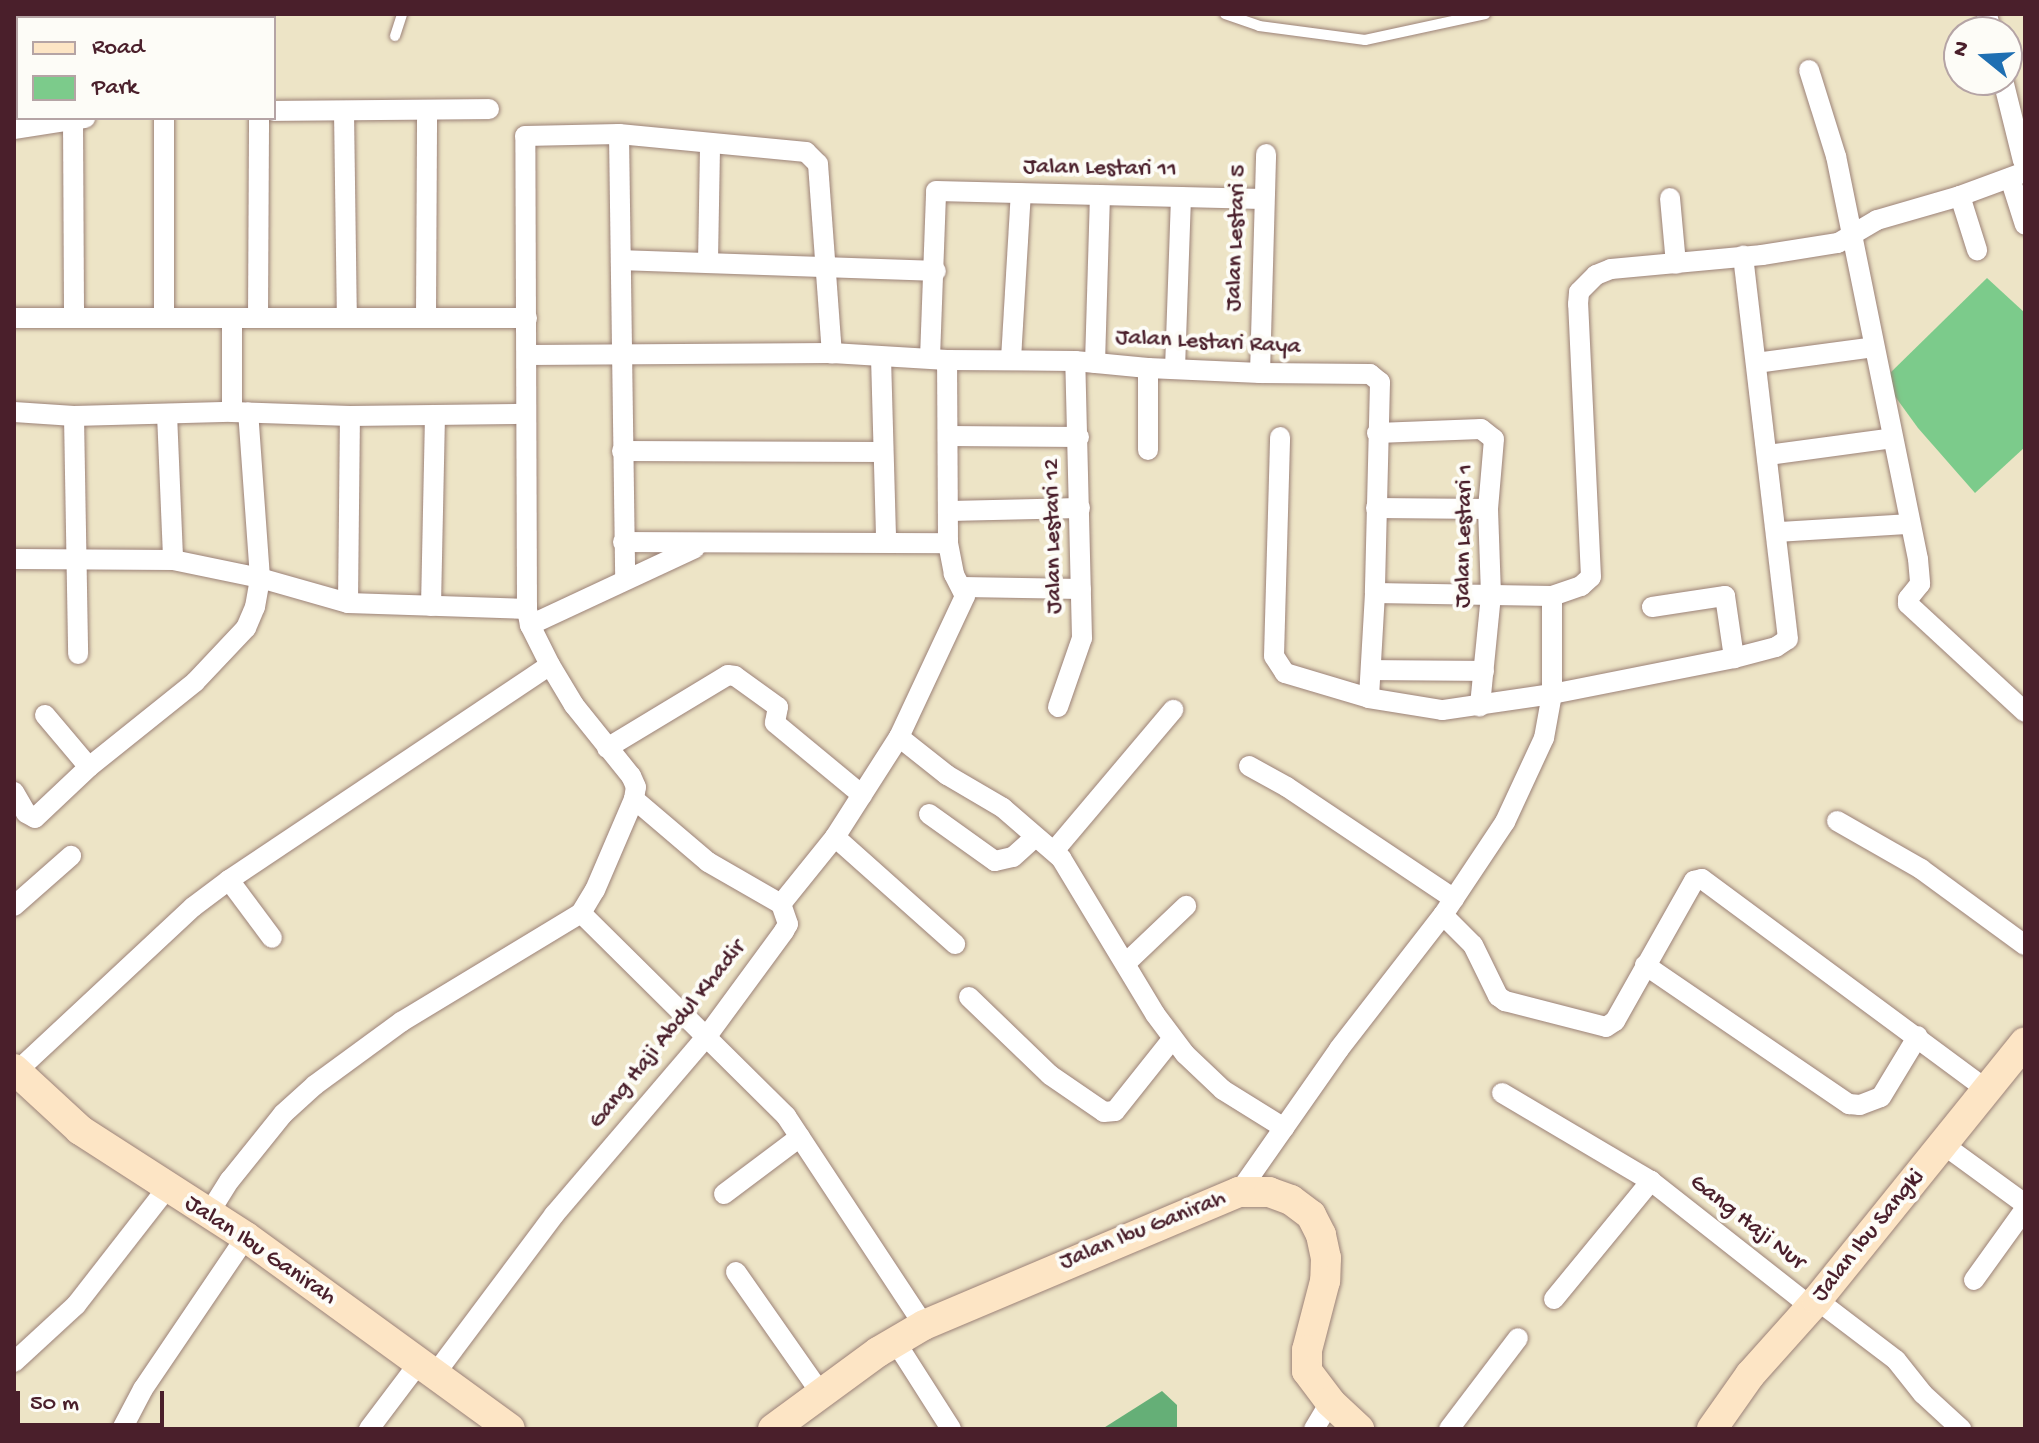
<!DOCTYPE html>
<html>
<head>
<meta charset="utf-8">
<style>
  body { margin:0 }
  #map { position:relative; width:2039px; height:1443px; overflow:hidden; background:#ede4c6; font-family:"Gochi Hand",sans-serif }
  div>[style] { position:absolute }
  [style*='--x'] { left:calc(var(--x)*1px); top:calc(var(--y)*1px); width:calc(var(--w)*1px); rotate:calc(var(--a)*1deg) }
  .green>* { inset:0; background:#7ccb8b }
  .forest>* { inset:0; background:#65af77 }
  .roads { filter:drop-shadow(0 0 2px #9c8278) drop-shadow(0 0 2px #9c8278) }
  .lane>* { height:10px; margin:-5px; padding:0 5px; transform-origin:5px; border-radius:5px; background:#fff }
  .street>* { height:20px; margin:-10px; padding:0 10px; transform-origin:10px; border-radius:10px; background:#fff }
  .secondary>* { height:30px; margin:-15px; padding:0 15px; transform-origin:15px; border-radius:15px; background:#fde5c5 }
  span { translate:-50% -50%; white-space:nowrap; text-align:center; line-height:1.15; -webkit-text-stroke:8px #fdfcf7; paint-order:stroke }
  .street-label { font-size:24px; color:#4a1f2b }
  .frame { position:absolute; inset:0; border:16px solid #4a1f2b; pointer-events:none }
  .legend { position:absolute; left:16px; top:16px; width:260px; height:104px; box-sizing:border-box; background:#fdfcf7; border:2px solid #b5a4a5; margin:0; padding:10px 14px; list-style:none; font-size:24px; color:#4a1f2b }
  .legend li { display:flex; align-items:center; gap:16px; height:40px }
  .legend b { width:40px; border:2px solid #b5a4a5 }
  .north { position:absolute; left:1943px; top:16px; width:80px; height:80px; box-sizing:border-box; background:#fdfcf7; border:2px solid #b5a4a5; border-radius:50%; rotate:288deg; font-size:22px; font-weight:700; line-height:32px; text-align:center; color:#4a1f2b }
  .north::after { content:''; display:block; margin:auto; width:28px; height:36px; background:#1f6fb2; clip-path:polygon(50% 0,100% 100%,50% 72%,0 100%) }
  .scale { position:absolute; left:16px; top:1391px; width:148px; height:36px; box-sizing:border-box; border:4px solid #4a1f2b; border-top:0; padding-left:10px; font-size:24px; line-height:28px; white-space:nowrap; color:#4a1f2b; -webkit-text-stroke:6px #fdfcf7; paint-order:stroke }
</style>
</head>
<body>
<div id="map">
  <div class="green">
    <i style="clip-path:polygon(1987px 278px,2025px 313px,2025px 447px,1975px 493px,1918px 428px,1894px 395px,1888px 375px)"></i>
  </div>
  <div class="forest">
    <i style="clip-path:polygon(1162px 1391px,1177px 1405px,1177px 1429px,1102px 1429px)"></i>
  </div>
  <div class="roads">
    <div class="lane">
      <i style="--x:1225;--y:14;--w:36;--a:19"></i>
      <i style="--x:1259;--y:26;--w:107;--a:7.5"></i>
      <i style="--x:1365;--y:40;--w:123;--a:-12.2"></i>
      <i style="--x:395;--y:36;--w:23;--a:-72"></i>
    </div>
    <div class="street">
      <i style="--x:1987;--y:14;--w:18;--a:77"></i>
      <i style="--x:1809;--y:70;--w:90;--a:72.6"></i>
      <i style="--x:1836;--y:156;--w:411;--a:78.5"></i>
      <i style="--x:1918;--y:559;--w:25;--a:85"></i>
      <i style="--x:1920;--y:584;--w:19;--a:129"></i>
      <i style="--x:1908;--y:599;--w:5;--a:90"></i>
      <i style="--x:1908;--y:604;--w:159;--a:42.7"></i>
      <i style="--x:2003;--y:80;--w:83;--a:76.1"></i>
      <i style="--x:274;--y:111;--w:215;--a:-0.5"></i>
      <i style="--x:344;--y:111;--w:206;--a:89.2"></i>
      <i style="--x:164;--y:118;--w:199;--a:90"></i>
      <i style="--x:73;--y:119;--w:198;--a:89.7"></i>
      <i style="--x:14;--y:129;--w:72;--a:-8.8"></i>
      <i style="--x:619;--y:134;--w:445;--a:89.2"></i>
      <i style="--x:2010;--y:178;--w:49;--a:72.3"></i>
      <i style="--x:1960;--y:196;--w:57;--a:72.5"></i>
      <i style="--x:1670;--y:198;--w:66;--a:84.8"></i>
      <i style="--x:621;--y:260;--w:315;--a:2"></i>
      <i style="--x:708;--y:262;--w:117;--a:-89"></i>
      <i style="--x:14;--y:318;--w:513;--a:0"></i>
      <i style="--x:258;--y:318;--w:200;--a:-89.7"></i>
      <i style="--x:426;--y:318;--w:208;--a:-89.7"></i>
      <i style="--x:529;--y:355;--w:303;--a:-0.4"></i>
      <i style="--x:832;--y:353;--w:115;--a:3.5"></i>
      <i style="--x:947;--y:360;--w:128;--a:0.4"></i>
      <i style="--x:1075;--y:361;--w:73;--a:5.5"></i>
      <i style="--x:1148;--y:368;--w:112;--a:2.6"></i>
      <i style="--x:1260;--y:373;--w:110;--a:0.5"></i>
      <i style="--x:1370;--y:374;--w:13;--a:39"></i>
      <i style="--x:1380;--y:382;--w:211;--a:91.4"></i>
      <i style="--x:1375;--y:593;--w:105;--a:93.3"></i>
      <i style="--x:881;--y:357;--w:184;--a:88.4"></i>
      <i style="--x:930;--y:358;--w:167;--a:-87.9"></i>
      <i style="--x:936;--y:191;--w:327;--a:1.4"></i>
      <i style="--x:1011;--y:359;--w:166;--a:-86.6"></i>
      <i style="--x:1095;--y:363;--w:168;--a:-88.3"></i>
      <i style="--x:1756;--y:363;--w:119;--a:-7.7"></i>
      <i style="--x:1175;--y:369;--w:172;--a:-88"></i>
      <i style="--x:1260;--y:373;--w:219;--a:-88.4"></i>
      <i style="--x:14;--y:412;--w:60;--a:3.8"></i>
      <i style="--x:74;--y:416;--w:158;--a:-1.5"></i>
      <i style="--x:232;--y:412;--w:118;--a:1.9"></i>
      <i style="--x:350;--y:416;--w:176;--a:-0.7"></i>
      <i style="--x:232;--y:412;--w:94;--a:-90"></i>
      <i style="--x:167;--y:414;--w:146;--a:87.6"></i>
      <i style="--x:74;--y:416;--w:238;--a:89"></i>
      <i style="--x:1377;--y:433;--w:104;--a:-2.2"></i>
      <i style="--x:1481;--y:429;--w:16;--a:38"></i>
      <i style="--x:1494;--y:439;--w:70;--a:94.9"></i>
      <i style="--x:1488;--y:509;--w:86;--a:88"></i>
      <i style="--x:1491;--y:595;--w:112;--a:95.7"></i>
      <i style="--x:948;--y:436;--w:131;--a:0.4"></i>
      <i style="--x:1148;--y:450;--w:82;--a:-90"></i>
      <i style="--x:622;--y:451;--w:261;--a:0.2"></i>
      <i style="--x:1768;--y:455;--w:126;--a:-7.7"></i>
      <i style="--x:1376;--y:508;--w:112;--a:0.5"></i>
      <i style="--x:950;--y:511;--w:130;--a:-1.3"></i>
      <i style="--x:1778;--y:532;--w:131;--a:-3.5"></i>
      <i style="--x:623;--y:542;--w:325;--a:0.2"></i>
      <i style="--x:14;--y:559;--w:159;--a:0.4"></i>
      <i style="--x:173;--y:560;--w:89;--a:11.7"></i>
      <i style="--x:260;--y:578;--w:91;--a:15.9"></i>
      <i style="--x:348;--y:603;--w:179;--a:1.9"></i>
      <i style="--x:963;--y:587;--w:118;--a:1"></i>
      <i style="--x:1375;--y:593;--w:177;--a:1"></i>
      <i style="--x:1552;--y:596;--w:31;--a:-19"></i>
      <i style="--x:1581;--y:586;--w:13;--a:-42"></i>
      <i style="--x:1591;--y:577;--w:273;--a:-92.7"></i>
      <i style="--x:1578;--y:304;--w:12;--a:-85"></i>
      <i style="--x:1579;--y:292;--w:24;--a:-45"></i>
      <i style="--x:1596;--y:275;--w:16;--a:-22"></i>
      <i style="--x:1611;--y:269;--w:152;--a:-5.3"></i>
      <i style="--x:1762;--y:255;--w:77;--a:-9"></i>
      <i style="--x:1838;--y:243;--w:45;--a:-30.5"></i>
      <i style="--x:1877;--y:220;--w:86;--a:-16.1"></i>
      <i style="--x:1960;--y:196;--w:69;--a:-20.3"></i>
      <i style="--x:1552;--y:596;--w:98;--a:90"></i>
      <i style="--x:1552;--y:694;--w:186;--a:-11.2"></i>
      <i style="--x:1734;--y:658;--w:43;--a:-14.7"></i>
      <i style="--x:1776;--y:647;--w:14;--a:-34"></i>
      <i style="--x:1788;--y:639;--w:386;--a:-96.7"></i>
      <i style="--x:348;--y:603;--w:187;--a:-89.4"></i>
      <i style="--x:431;--y:606;--w:191;--a:-88.8"></i>
      <i style="--x:1652;--y:607;--w:74;--a:-8.6"></i>
      <i style="--x:1725;--y:596;--w:63;--a:81.7"></i>
      <i style="--x:530;--y:625;--w:182;--a:-25"></i>
      <i style="--x:1372;--y:670;--w:112;--a:0.5"></i>
      <i style="--x:1058;--y:707;--w:73;--a:-70.8"></i>
      <i style="--x:1082;--y:638;--w:277;--a:-91.4"></i>
      <i style="--x:45;--y:715;--w:68;--a:49.8"></i>
      <i style="--x:899;--y:737;--w:61;--a:38.4"></i>
      <i style="--x:947;--y:775;--w:65;--a:30.5"></i>
      <i style="--x:1003;--y:808;--w:77;--a:40.8"></i>
      <i style="--x:1061;--y:858;--w:182;--a:58.9"></i>
      <i style="--x:1155;--y:1014;--w:50;--a:53.1"></i>
      <i style="--x:1185;--y:1054;--w:52;--a:43.5"></i>
      <i style="--x:1223;--y:1090;--w:72;--a:31.9"></i>
      <i style="--x:607;--y:748;--w:141;--a:-31.1"></i>
      <i style="--x:728;--y:675;--w:7;--a:8"></i>
      <i style="--x:735;--y:676;--w:53;--a:35.8"></i>
      <i style="--x:778;--y:707;--w:16;--a:101"></i>
      <i style="--x:775;--y:723;--w:113;--a:39.6"></i>
      <i style="--x:1249;--y:766;--w:43;--a:28.9"></i>
      <i style="--x:1287;--y:787;--w:201;--a:33.8"></i>
      <i style="--x:14;--y:792;--w:24;--a:60"></i>
      <i style="--x:26;--y:813;--w:10;--a:29"></i>
      <i style="--x:35;--y:818;--w:74;--a:-43.4"></i>
      <i style="--x:89;--y:767;--w:136;--a:-38.7"></i>
      <i style="--x:195;--y:682;--w:74;--a:-46.6"></i>
      <i style="--x:246;--y:628;--w:23;--a:-67"></i>
      <i style="--x:255;--y:607;--w:29;--a:-80"></i>
      <i style="--x:260;--y:578;--w:166;--a:-94.1"></i>
      <i style="--x:634;--y:799;--w:97;--a:40.4"></i>
      <i style="--x:708;--y:862;--w:84;--a:29.9"></i>
      <i style="--x:929;--y:814;--w:81;--a:35.5"></i>
      <i style="--x:995;--y:861;--w:18;--a:-13"></i>
      <i style="--x:1013;--y:857;--w:30;--a:-42"></i>
      <i style="--x:1837;--y:821;--w:97;--a:29.7"></i>
      <i style="--x:1921;--y:869;--w:129;--a:36.2"></i>
      <i style="--x:835;--y:837;--w:161;--a:41.7"></i>
      <i style="--x:1054;--y:851;--w:185;--a:-49.8"></i>
      <i style="--x:229;--y:880;--w:72;--a:53.4"></i>
      <i style="--x:14;--y:906;--w:76;--a:-41.3"></i>
      <i style="--x:581;--y:913;--w:289;--a:44.7"></i>
      <i style="--x:786;--y:1116;--w:250;--a:56.6"></i>
      <i style="--x:1443;--y:915;--w:42;--a:45"></i>
      <i style="--x:1473;--y:945;--w:57;--a:63.9"></i>
      <i style="--x:1498;--y:996;--w:9;--a:36"></i>
      <i style="--x:1505;--y:1001;--w:104;--a:14.4"></i>
      <i style="--x:1606;--y:1027;--w:11;--a:-34"></i>
      <i style="--x:1615;--y:1021;--w:161;--a:-60.6"></i>
      <i style="--x:1694;--y:881;--w:8;--a:-14"></i>
      <i style="--x:1702;--y:879;--w:356;--a:36.5"></i>
      <i style="--x:1126;--y:963;--w:83;--a:-43.5"></i>
      <i style="--x:1645;--y:965;--w:247;--a:34.3"></i>
      <i style="--x:1849;--y:1104;--w:11;--a:5"></i>
      <i style="--x:1860;--y:1105;--w:22;--a:-21"></i>
      <i style="--x:1881;--y:1097;--w:71;--a:-58.8"></i>
      <i style="--x:969;--y:997;--w:112;--a:43.9"></i>
      <i style="--x:1050;--y:1075;--w:65;--a:34.4"></i>
      <i style="--x:1104;--y:1112;--w:11;--a:-5"></i>
      <i style="--x:1115;--y:1111;--w:93;--a:-51.5"></i>
      <i style="--x:16;--y:1072;--w:242;--a:-43"></i>
      <i style="--x:193;--y:907;--w:45;--a:-36.9"></i>
      <i style="--x:229;--y:880;--w:386;--a:-33.8"></i>
      <i style="--x:1502;--y:1093;--w:173;--a:30.6"></i>
      <i style="--x:1651;--y:1181;--w:204;--a:38.2"></i>
      <i style="--x:1944;--y:1145;--w:100;--a:36.1"></i>
      <i style="--x:1239;--y:1192;--w:174;--a:-55"></i>
      <i style="--x:1339;--y:1049;--w:170;--a:-52.2"></i>
      <i style="--x:1443;--y:915;--w:112;--a:-56.3"></i>
      <i style="--x:1505;--y:822;--w:93;--a:-65.1"></i>
      <i style="--x:1544;--y:738;--w:45;--a:-79.7"></i>
      <i style="--x:1552;--y:694;--w:111;--a:171.7"></i>
      <i style="--x:1442;--y:710;--w:74;--a:-170.7"></i>
      <i style="--x:1369;--y:698;--w:88;--a:-163.4"></i>
      <i style="--x:1285;--y:673;--w:20;--a:-123"></i>
      <i style="--x:1274;--y:656;--w:219;--a:-88.4"></i>
      <i style="--x:724;--y:1194;--w:95;--a:-36.9"></i>
      <i style="--x:209;--y:1213;--w:39;--a:-58"></i>
      <i style="--x:230;--y:1180;--w:85;--a:-51.2"></i>
      <i style="--x:283;--y:1114;--w:43;--a:-42.2"></i>
      <i style="--x:315;--y:1085;--w:107;--a:-36.2"></i>
      <i style="--x:401;--y:1022;--w:210;--a:-31.2"></i>
      <i style="--x:581;--y:913;--w:27;--a:-59"></i>
      <i style="--x:595;--y:890;--w:99;--a:-66.8"></i>
      <i style="--x:634;--y:799;--w:12;--a:-81"></i>
      <i style="--x:636;--y:787;--w:12;--a:-114"></i>
      <i style="--x:631;--y:776;--w:91;--a:-128.8"></i>
      <i style="--x:574;--y:705;--w:47;--a:-121"></i>
      <i style="--x:550;--y:665;--w:45;--a:-116.6"></i>
      <i style="--x:530;--y:625;--w:16;--a:-101"></i>
      <i style="--x:527;--y:609;--w:473;--a:-90.2"></i>
      <i style="--x:525;--y:136;--w:94;--a:-1.2"></i>
      <i style="--x:619;--y:134;--w:188;--a:5.5"></i>
      <i style="--x:806;--y:152;--w:17;--a:45"></i>
      <i style="--x:818;--y:164;--w:190;--a:85.8"></i>
      <i style="--x:736;--y:1272;--w:150;--a:55"></i>
      <i style="--x:1974;--y:1280;--w:87;--a:-54.3"></i>
      <i style="--x:1554;--y:1299;--w:153;--a:-50.6"></i>
      <i style="--x:1817;--y:1300;--w:99;--a:37.2"></i>
      <i style="--x:1896;--y:1360;--w:43;--a:51.5"></i>
      <i style="--x:1923;--y:1394;--w:52;--a:42.6"></i>
      <i style="--x:895;--y:1341;--w:104;--a:57.5"></i>
      <i style="--x:14;--y:1362;--w:84;--a:-42.6"></i>
      <i style="--x:76;--y:1305;--w:148;--a:-52.1"></i>
      <i style="--x:435;--y:1374;--w:199;--a:-53.2"></i>
      <i style="--x:554;--y:1215;--w:235;--a:-49.5"></i>
      <i style="--x:707;--y:1036;--w:130;--a:-53.7"></i>
      <i style="--x:784;--y:931;--w:8;--a:-60"></i>
      <i style="--x:788;--y:924;--w:21;--a:-109"></i>
      <i style="--x:781;--y:904;--w:86;--a:-51.1"></i>
      <i style="--x:835;--y:837;--w:119;--a:-57.4"></i>
      <i style="--x:899;--y:737;--w:156;--a:-64.9"></i>
      <i style="--x:965;--y:596;--w:25;--a:-117"></i>
      <i style="--x:954;--y:574;--w:32;--a:-101"></i>
      <i style="--x:948;--y:543;--w:183;--a:-90.3"></i>
      <i style="--x:122;--y:1429;--w:45;--a:-62.3"></i>
      <i style="--x:143;--y:1389;--w:184;--a:-55.9"></i>
      <i style="--x:369;--y:1429;--w:83;--a:-52.9"></i>
      <i style="--x:1314;--y:1429;--w:31;--a:-59"></i>
      <i style="--x:1449;--y:1429;--w:114;--a:-52.8"></i>
    </div>
    <div class="secondary">
      <i style="--x:14;--y:1069;--w:90;--a:42.7"></i>
      <i style="--x:80;--y:1130;--w:197;--a:32.8"></i>
      <i style="--x:246;--y:1237;--w:326;--a:36"></i>
      <i style="--x:773;--y:1429;--w:130;--a:-36.3"></i>
      <i style="--x:878;--y:1352;--w:53;--a:-30.4"></i>
      <i style="--x:924;--y:1325;--w:342;--a:-22.9"></i>
      <i style="--x:1239;--y:1192;--w:30;--a:0"></i>
      <i style="--x:1269;--y:1192;--w:23;--a:20"></i>
      <i style="--x:1291;--y:1200;--w:25;--a:37"></i>
      <i style="--x:1311;--y:1215;--w:22;--a:63"></i>
      <i style="--x:1321;--y:1235;--w:24;--a:78"></i>
      <i style="--x:1326;--y:1258;--w:23;--a:92"></i>
      <i style="--x:1325;--y:1281;--w:71;--a:104.6"></i>
      <i style="--x:1307;--y:1350;--w:21;--a:90"></i>
      <i style="--x:1307;--y:1371;--w:39;--a:53"></i>
      <i style="--x:1330;--y:1402;--w:40;--a:43"></i>
      <i style="--x:1712;--y:1429;--w:66;--a:-54.9"></i>
      <i style="--x:1750;--y:1375;--w:101;--a:-48.2"></i>
      <i style="--x:1817;--y:1300;--w:331;--a:-51.1"></i>
    </div>
  </div>
  <div class="street-label">
    <span style="left:1100px;top:169px;rotate:1deg">Jalan Lestari 11</span>
    <span style="left:1237px;top:238px;rotate:-88deg">Jalan Lestari 5</span>
    <span style="left:1208px;top:343px;rotate:3deg">Jalan Lestari Raya</span>
    <span style="left:1054px;top:536px;rotate:-91deg">Jalan Lestari 12</span>
    <span style="left:1465px;top:536px;rotate:-89deg">Jalan Lestari 1</span>
    <span style="left:668px;top:1035px;rotate:-51deg">Gang Haji Abdul Khadir</span>
    <span style="left:1747px;top:1223px;rotate:38deg">Gang Haji Nur</span>
    <span style="left:1143px;top:1231px;rotate:-22deg">Jalan Ibu Ganirah</span>
    <span style="left:1869px;top:1236px;rotate:-51deg">Jalan Ibu Sangki</span>
    <span style="left:260px;top:1251px;rotate:34deg">Jalan Ibu Ganirah</span>
  </div>
  <div class="frame"></div>
  <ul class="legend">
  <li><b style="height:10px;background:#fde5c5"></b>Road</li>
  <li><b style="height:22px;background:#7ccb8b"></b>Park</li>
  </ul>
  <div class="north">N</div>
  <div class="scale">50 m</div>
</div>
</body>
</html>
